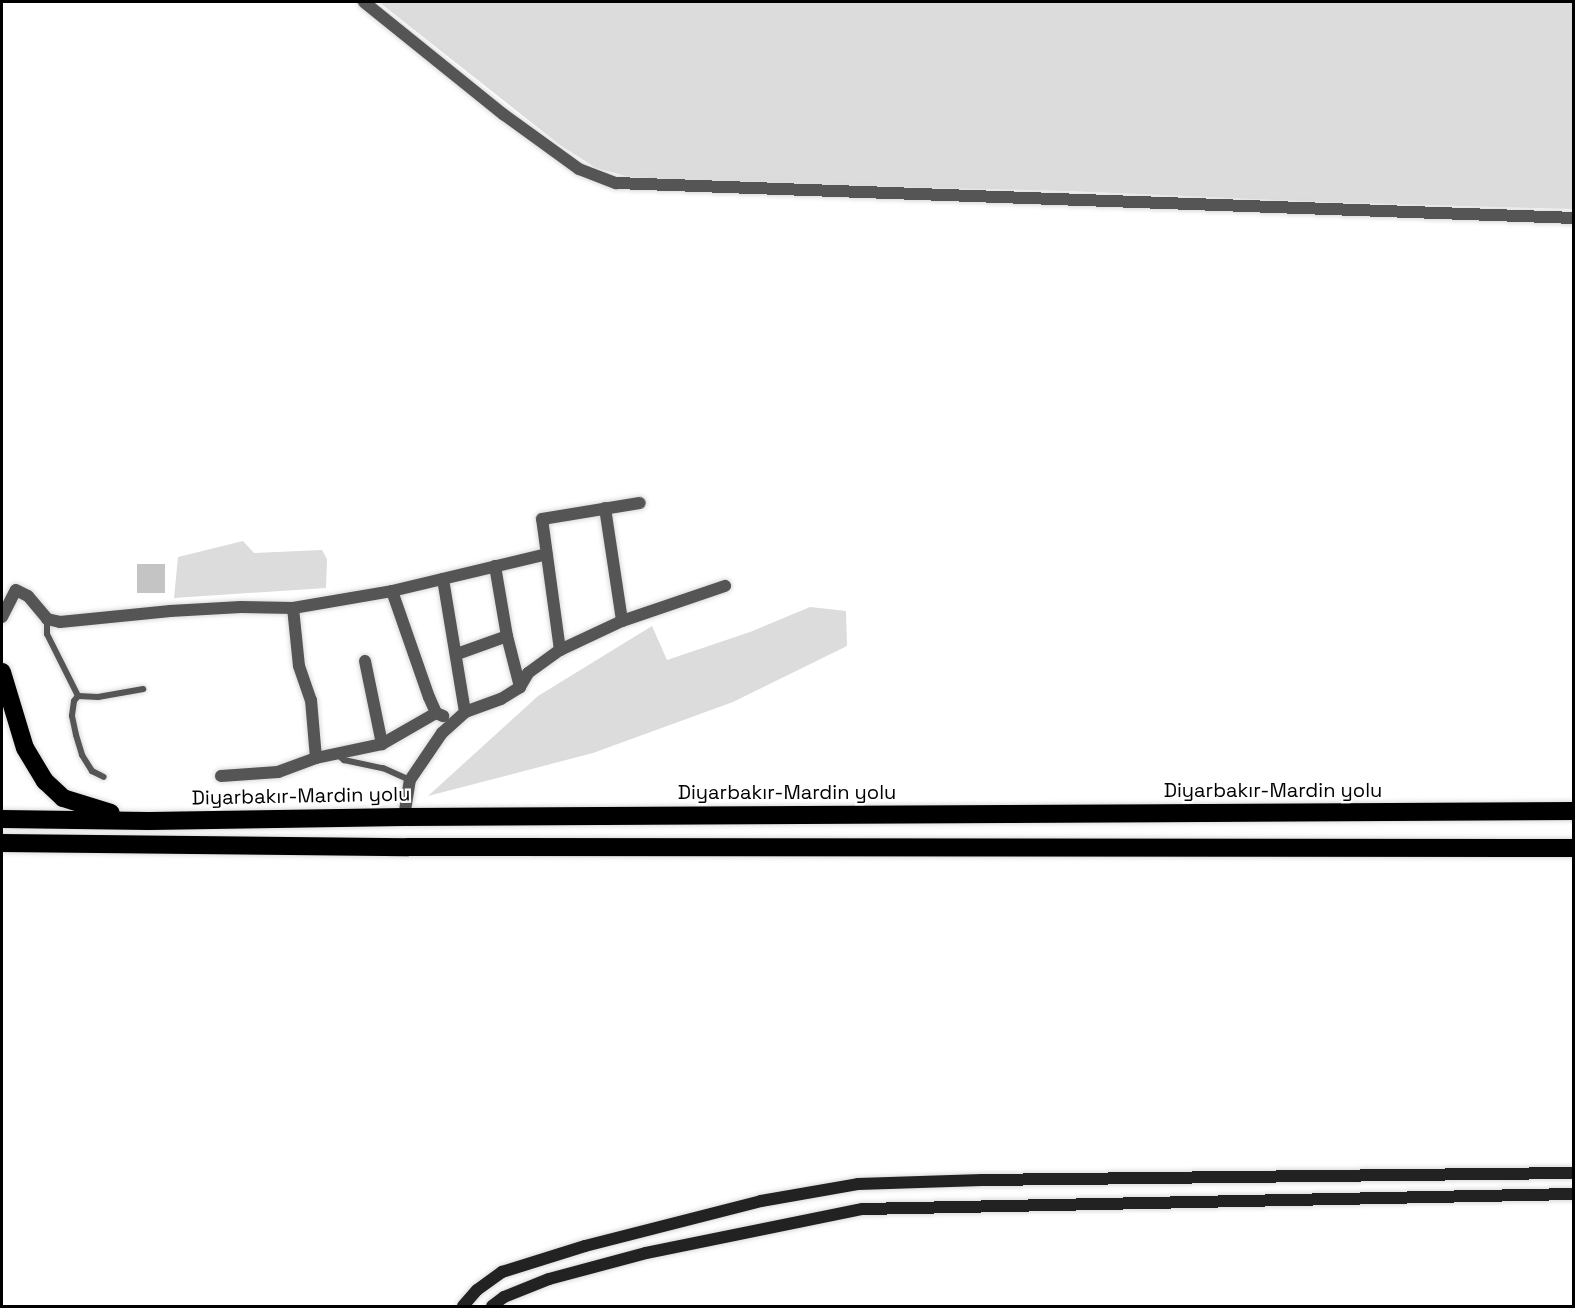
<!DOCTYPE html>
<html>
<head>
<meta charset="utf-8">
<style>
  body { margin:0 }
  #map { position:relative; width:1575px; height:1308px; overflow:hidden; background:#fff; font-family:"Space Grotesk",sans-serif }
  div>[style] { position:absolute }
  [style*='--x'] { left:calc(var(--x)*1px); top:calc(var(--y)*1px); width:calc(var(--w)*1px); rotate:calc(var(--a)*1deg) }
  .green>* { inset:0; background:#dcdcdc }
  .building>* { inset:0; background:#c4c4c4; transform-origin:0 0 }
  .roads { filter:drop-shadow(0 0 2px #dbdbdb) drop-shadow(0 0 2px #dbdbdb) }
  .lane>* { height:6px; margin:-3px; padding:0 3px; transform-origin:3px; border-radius:3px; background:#555 }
  .street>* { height:12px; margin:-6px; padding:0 6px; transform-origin:6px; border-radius:6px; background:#555 }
  .secondary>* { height:12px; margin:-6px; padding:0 6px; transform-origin:6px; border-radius:6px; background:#222 }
  .highway>* { height:18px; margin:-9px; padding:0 9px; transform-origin:9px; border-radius:9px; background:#000 }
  span { translate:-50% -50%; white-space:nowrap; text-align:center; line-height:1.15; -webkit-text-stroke:4.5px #fff; paint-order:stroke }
  .street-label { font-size:20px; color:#000 }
  .frame { position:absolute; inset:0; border:3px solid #000; pointer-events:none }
</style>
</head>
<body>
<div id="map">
  <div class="green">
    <i style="clip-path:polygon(379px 2px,1573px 2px,1573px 209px,1321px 202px,1068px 191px,770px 184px,630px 177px,596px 168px,560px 145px)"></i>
    <i style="clip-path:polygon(243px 541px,254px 553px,322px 550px,327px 559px,326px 588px,174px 598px,178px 557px)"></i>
    <i style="clip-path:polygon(810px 607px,846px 611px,847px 646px,733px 702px,593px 753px,428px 796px,538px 696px,652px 626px,667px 660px,750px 632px)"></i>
  </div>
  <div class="building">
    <i style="left:137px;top:564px;width:28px;height:29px"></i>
  </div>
  <div class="roads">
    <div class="lane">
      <i style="--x:47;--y:620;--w:14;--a:90"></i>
      <i style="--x:47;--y:634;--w:69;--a:63.4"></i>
      <i style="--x:78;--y:696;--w:6;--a:129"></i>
      <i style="--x:74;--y:701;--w:15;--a:98"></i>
      <i style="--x:72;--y:716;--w:19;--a:78"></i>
      <i style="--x:76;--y:735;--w:21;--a:73"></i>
      <i style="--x:82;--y:755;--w:19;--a:58"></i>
      <i style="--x:92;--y:771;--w:13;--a:27"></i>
      <i style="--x:78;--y:696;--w:20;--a:3"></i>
      <i style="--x:98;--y:697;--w:46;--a:-10.1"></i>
      <i style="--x:338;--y:755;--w:8;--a:40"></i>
      <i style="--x:344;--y:760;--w:40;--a:12"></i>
      <i style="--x:383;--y:768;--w:30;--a:24"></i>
    </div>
    <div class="street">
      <i style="--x:364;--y:2;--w:179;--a:38.9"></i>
      <i style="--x:503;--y:114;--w:94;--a:35.9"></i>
      <i style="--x:579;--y:169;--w:40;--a:21"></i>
      <i style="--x:616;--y:183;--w:959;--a:2.09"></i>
      <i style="--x:605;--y:508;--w:114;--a:81.4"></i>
      <i style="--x:495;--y:566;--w:71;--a:80.3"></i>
      <i style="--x:507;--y:636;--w:53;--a:75.7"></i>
      <i style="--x:443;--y:579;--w:135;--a:80.6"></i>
      <i style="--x:392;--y:591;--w:112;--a:70.8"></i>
      <i style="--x:429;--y:697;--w:17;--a:66"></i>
      <i style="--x:436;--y:713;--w:8;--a:23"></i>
      <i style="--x:293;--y:608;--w:58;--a:84.1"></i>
      <i style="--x:299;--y:666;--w:36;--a:71"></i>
      <i style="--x:311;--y:700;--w:58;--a:85.1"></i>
      <i style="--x:2;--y:617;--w:30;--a:-63"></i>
      <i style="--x:16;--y:590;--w:13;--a:27"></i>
      <i style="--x:28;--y:596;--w:30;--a:50"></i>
      <i style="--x:47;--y:619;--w:13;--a:13"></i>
      <i style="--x:60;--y:622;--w:111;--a:-5.7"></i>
      <i style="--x:170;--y:611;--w:71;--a:-3.2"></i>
      <i style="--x:241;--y:607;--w:52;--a:1.1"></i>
      <i style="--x:293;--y:608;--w:100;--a:-9.7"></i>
      <i style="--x:392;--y:591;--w:159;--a:-13.4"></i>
      <i style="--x:560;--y:650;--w:132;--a:-97.8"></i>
      <i style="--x:542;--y:519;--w:99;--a:-9.3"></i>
      <i style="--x:457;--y:654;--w:53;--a:-19.8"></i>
      <i style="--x:365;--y:661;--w:85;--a:78.4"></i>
      <i style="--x:221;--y:776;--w:57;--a:-4"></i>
      <i style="--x:278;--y:772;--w:40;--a:-20.2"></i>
      <i style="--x:316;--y:758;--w:67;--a:-12"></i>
      <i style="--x:382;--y:744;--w:62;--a:-29.9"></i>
      <i style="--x:404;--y:817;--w:37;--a:-81"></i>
      <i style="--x:410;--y:780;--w:57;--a:-55.8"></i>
      <i style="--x:442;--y:733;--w:31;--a:-42"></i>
      <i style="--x:465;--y:712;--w:38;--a:-20"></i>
      <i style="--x:501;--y:699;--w:22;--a:-32"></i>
      <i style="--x:520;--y:687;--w:16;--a:-60"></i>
      <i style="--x:528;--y:673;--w:39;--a:-36"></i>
      <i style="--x:560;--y:650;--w:68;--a:-25.1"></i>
      <i style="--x:622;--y:621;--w:109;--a:-18.8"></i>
    </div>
    <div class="secondary">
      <i style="--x:463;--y:1306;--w:21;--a:-49"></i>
      <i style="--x:477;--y:1290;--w:31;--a:-36"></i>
      <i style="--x:502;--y:1272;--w:87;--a:-17.4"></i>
      <i style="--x:585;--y:1246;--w:182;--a:-14.3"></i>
      <i style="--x:761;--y:1201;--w:98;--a:-9.9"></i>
      <i style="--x:858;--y:1184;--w:124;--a:-1.8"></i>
      <i style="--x:982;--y:1180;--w:592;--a:-0.68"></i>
      <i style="--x:492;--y:1306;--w:15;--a:-37"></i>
      <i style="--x:504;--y:1297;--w:48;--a:-21.8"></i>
      <i style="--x:549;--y:1279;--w:100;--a:-15"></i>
      <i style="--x:646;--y:1253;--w:221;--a:-11.5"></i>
      <i style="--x:863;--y:1209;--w:711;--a:-1.21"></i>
    </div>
    <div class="highway">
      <i style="--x:2;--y:672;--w:79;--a:73.2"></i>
      <i style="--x:25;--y:748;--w:39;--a:59"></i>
      <i style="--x:45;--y:781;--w:25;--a:43"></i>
      <i style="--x:63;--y:798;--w:50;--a:17.4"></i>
      <i style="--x:2;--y:819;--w:147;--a:0.8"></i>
      <i style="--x:149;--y:821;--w:255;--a:-0.9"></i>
      <i style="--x:404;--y:817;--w:1170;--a:-0.29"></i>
      <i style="--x:2;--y:843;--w:406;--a:0.6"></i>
      <i style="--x:408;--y:847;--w:1166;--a:0.05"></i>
    </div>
  </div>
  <div class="street-label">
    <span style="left:1273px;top:790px">Diyarbakır-Mardin yolu</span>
    <span style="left:787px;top:792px">Diyarbakır-Mardin yolu</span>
    <span style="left:301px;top:796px;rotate:-1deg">Diyarbakır-Mardin yolu</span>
  </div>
  <div class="frame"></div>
</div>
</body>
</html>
